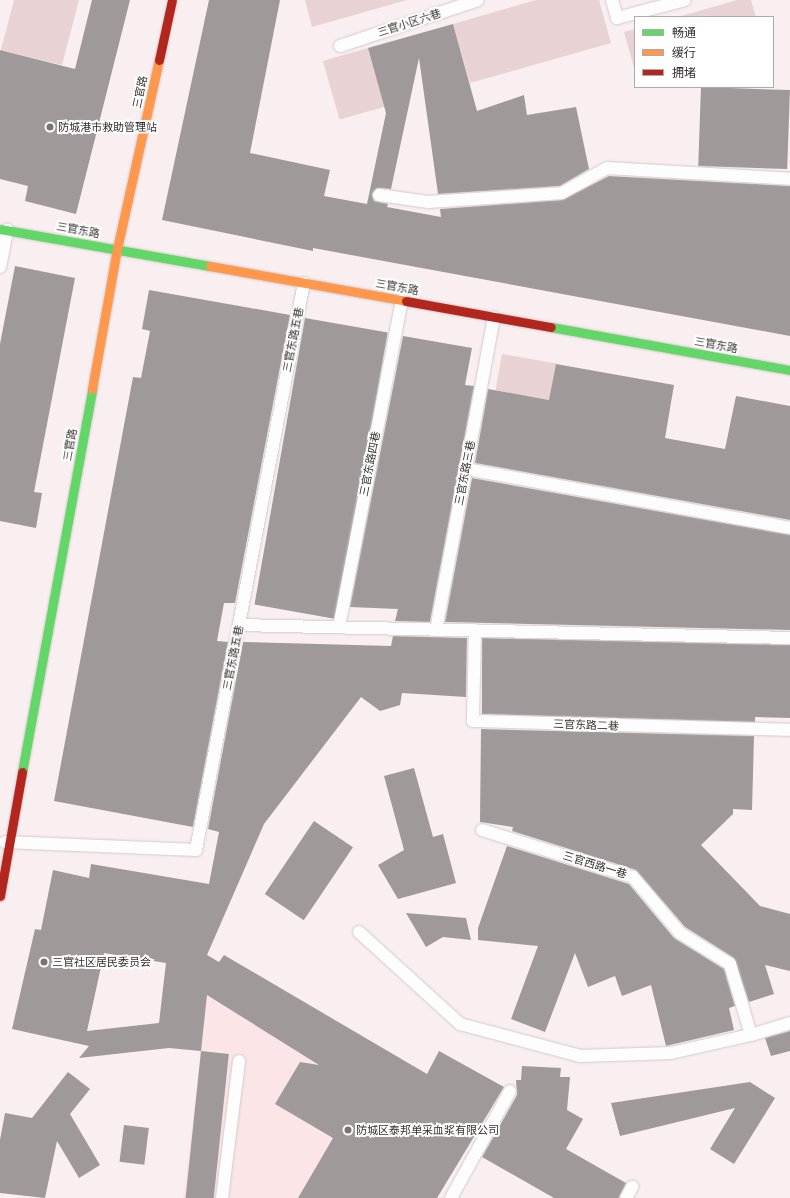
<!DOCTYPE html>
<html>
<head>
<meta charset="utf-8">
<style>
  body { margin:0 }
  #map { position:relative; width:790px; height:1198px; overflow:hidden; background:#f9eff0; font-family:"Archivo Narrow","Noto Sans SC",sans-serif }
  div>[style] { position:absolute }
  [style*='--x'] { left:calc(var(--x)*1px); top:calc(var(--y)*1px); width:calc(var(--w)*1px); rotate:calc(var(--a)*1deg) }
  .built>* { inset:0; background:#fbe5e7 }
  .green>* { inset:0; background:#e8d2d4; transform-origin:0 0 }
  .building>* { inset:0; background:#a09999; transform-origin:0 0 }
  .roads { filter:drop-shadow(0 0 1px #d3cacb) drop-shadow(0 0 1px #d3cacb) }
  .lane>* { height:12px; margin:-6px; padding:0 6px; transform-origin:6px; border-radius:6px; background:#fefdfd }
  .fast>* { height:9px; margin:-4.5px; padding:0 4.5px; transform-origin:4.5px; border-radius:4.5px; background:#63d668 }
  .slow>* { height:9px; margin:-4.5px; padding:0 4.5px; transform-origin:4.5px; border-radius:4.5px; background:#ff974d }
  .jam>* { height:9px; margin:-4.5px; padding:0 4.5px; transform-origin:4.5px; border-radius:4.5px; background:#b3261e }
  .dots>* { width:11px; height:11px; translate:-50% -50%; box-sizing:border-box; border:2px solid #fff; border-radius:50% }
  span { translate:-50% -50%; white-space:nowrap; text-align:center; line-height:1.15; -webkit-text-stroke:4px #fff; paint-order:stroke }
  .street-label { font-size:11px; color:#362e2f }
  .poi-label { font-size:11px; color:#362e2f }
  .left { translate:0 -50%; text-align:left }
  .legend { position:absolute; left:634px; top:16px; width:140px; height:72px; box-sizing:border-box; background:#fff; border:1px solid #afabac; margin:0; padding:5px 7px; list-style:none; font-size:12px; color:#362e2f }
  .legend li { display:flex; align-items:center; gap:8px; height:20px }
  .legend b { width:20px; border:1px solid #afabac }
</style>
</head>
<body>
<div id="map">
  <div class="built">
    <i style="clip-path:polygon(165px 968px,210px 973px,278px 988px,432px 1077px,365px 1198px,183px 1198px,201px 1051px,156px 1046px)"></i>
  </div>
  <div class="green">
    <i style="clip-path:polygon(14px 0,79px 0,62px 65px,1px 50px)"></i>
    <i style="clip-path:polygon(305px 0,407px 0,312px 27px)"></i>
    <i style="clip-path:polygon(536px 0,599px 0,611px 43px,470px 83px,453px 24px)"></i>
    <i style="clip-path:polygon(737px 0,751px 0,756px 17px,678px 17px)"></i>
    <i style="clip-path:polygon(635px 29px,635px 71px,624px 32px)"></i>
    <i style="left:368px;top:48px;width:61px;height:47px;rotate:74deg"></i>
    <i style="left:502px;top:354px;width:55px;height:37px;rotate:10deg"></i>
  </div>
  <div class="building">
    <i style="clip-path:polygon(92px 0,130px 0,76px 214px,25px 201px,28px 186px,0 179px,0 50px,75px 69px)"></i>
    <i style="clip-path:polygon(209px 0,280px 0,250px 153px,330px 170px,324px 196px,367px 204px,386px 113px,368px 48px,453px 24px,477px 111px,524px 95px,527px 115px,576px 107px,589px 169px,560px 186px,438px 194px,419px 58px,391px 189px,377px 188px,372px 194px,374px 201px,388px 204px,387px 207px,441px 217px,440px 209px,562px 200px,609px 176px,790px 186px,790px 336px,313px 248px,313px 251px,162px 220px)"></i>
    <i style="left:701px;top:87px;width:89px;height:79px;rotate:2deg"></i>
    <i style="clip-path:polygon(15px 266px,75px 278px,34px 492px,42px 493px,36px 528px,0 521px,0 344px)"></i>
    <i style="clip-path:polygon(149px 290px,290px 315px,235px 603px,224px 603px,217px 641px,228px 642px,193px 827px,54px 801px,133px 377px,141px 378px,150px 331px,142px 329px)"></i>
    <i style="left:305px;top:318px;width:84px;height:291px;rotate:10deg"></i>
    <i style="clip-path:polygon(403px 336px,472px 348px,465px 385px,474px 386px,430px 622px,395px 621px,398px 609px,350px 607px)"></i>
    <i style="clip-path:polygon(556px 364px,674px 385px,665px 438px,725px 449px,736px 396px,790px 406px,790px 520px,475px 463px,488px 389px,549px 400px)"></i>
    <i style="clip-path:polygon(472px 478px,790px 535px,790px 630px,445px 622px)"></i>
    <i style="clip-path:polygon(evenodd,393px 636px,467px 638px,466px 697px,402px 693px,400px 705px,380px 711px,361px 697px,264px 824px,207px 955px,219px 962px,224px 955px,427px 1074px,439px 1051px,504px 1087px,437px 1198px,298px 1198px,333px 1138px,275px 1104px,300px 1062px,319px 1065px,207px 995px,201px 1051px,169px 1048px,79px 1058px,89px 1046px,12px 1029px,35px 929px,41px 930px,53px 870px,89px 878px,91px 864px,209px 884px,219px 832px,208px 829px,243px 642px,391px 646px,393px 636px,104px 953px,166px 963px,159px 1023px,87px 1031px,104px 953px)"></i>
    <i style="clip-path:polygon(482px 638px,790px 645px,790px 718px,755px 717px,755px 722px,482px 714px)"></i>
    <i style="clip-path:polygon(481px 729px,754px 736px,752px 810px,733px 809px,733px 814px,701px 845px,760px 906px,790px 914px,790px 971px,765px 965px,774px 994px,749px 1002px,734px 958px,685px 927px,636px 870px,512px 831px,513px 827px,480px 822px)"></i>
    <i style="clip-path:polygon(414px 768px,433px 837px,443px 834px,456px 883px,398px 899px,378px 865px,404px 850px,384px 776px)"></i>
    <i style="left:314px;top:821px;width:47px;height:88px;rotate:34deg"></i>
    <i style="clip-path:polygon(507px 846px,629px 884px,674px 938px,724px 969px,735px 1006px,729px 1008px,734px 1030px,666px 1046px,651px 985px,622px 996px,615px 976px,588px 987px,575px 953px,545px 1032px,511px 1019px,538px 946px,478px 940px,478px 928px)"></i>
    <i style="clip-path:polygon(406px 913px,466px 918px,471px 940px,443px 937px,426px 947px)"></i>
    <i style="clip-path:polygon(790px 1031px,790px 1051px,771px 1056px,765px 1038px)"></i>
    <i style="left:201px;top:1051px;width:28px;height:148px;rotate:6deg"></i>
    <i style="clip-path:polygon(522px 1066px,561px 1068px,560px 1077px,570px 1077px,567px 1110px,583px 1119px,566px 1149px,626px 1183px,619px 1198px,554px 1198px,482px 1157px,517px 1095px,516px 1080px,521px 1080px)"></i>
    <i style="clip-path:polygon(68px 1072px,90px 1089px,70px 1114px,100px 1165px,79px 1178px,57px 1141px,45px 1198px,0 1193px,0 1140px,5px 1113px,32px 1118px)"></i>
    <i style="clip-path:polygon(750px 1082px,775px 1098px,734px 1164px,710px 1149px,735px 1108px,620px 1136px,611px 1103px)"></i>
    <i style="left:124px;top:1125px;width:25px;height:37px;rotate:7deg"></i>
  </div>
  <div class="roads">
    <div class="lane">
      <i style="--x:612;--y:0;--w:19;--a:74"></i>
      <i style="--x:617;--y:18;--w:70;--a:-14.8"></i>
      <i style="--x:340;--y:46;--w:145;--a:-18.4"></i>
      <i style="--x:379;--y:195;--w:49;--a:8.1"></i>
      <i style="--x:428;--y:202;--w:134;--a:-3.8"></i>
      <i style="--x:562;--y:193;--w:51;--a:-29.1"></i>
      <i style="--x:607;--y:168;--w:183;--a:3.4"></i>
      <i style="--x:0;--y:267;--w:38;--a:-79"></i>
      <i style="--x:466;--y:469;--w:329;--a:10.3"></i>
      <i style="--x:239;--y:625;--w:551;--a:1.35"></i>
      <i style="--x:339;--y:627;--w:333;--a:-79.1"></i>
      <i style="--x:436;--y:630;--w:318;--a:-79.5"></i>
      <i style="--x:475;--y:630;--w:91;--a:91.3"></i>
      <i style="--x:473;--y:721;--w:317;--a:1.6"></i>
      <i style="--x:482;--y:830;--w:158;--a:17.3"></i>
      <i style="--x:633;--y:877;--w:73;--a:50"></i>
      <i style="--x:680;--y:933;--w:59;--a:31.8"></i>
      <i style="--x:730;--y:964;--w:74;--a:73.5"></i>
      <i style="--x:751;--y:1035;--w:41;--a:-17.1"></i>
      <i style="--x:5;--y:842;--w:191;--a:2.4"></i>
      <i style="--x:196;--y:850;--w:577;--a:-79.22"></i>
      <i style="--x:359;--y:932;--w:137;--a:42.3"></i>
      <i style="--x:460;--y:1024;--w:124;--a:14.9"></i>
      <i style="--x:580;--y:1056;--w:91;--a:-1.9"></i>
      <i style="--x:671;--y:1053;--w:82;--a:-12.7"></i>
      <i style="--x:222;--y:1198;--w:138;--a:-82.9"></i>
      <i style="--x:451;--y:1198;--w:122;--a:-61.1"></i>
      <i style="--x:626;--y:1198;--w:13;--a:-61"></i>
    </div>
    <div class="fast">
      <i style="--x:0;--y:229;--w:213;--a:10"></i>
      <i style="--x:551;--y:327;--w:243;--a:10.2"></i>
      <i style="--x:22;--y:772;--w:389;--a:-79.6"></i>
    </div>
    <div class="slow">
      <i style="--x:210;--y:266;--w:199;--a:10.1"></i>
      <i style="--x:92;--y:389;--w:142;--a:-79.9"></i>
      <i style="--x:117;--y:249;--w:194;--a:-77.5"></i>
    </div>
    <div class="jam">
      <i style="--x:159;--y:60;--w:61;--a:-77.8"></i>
      <i style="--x:406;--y:301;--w:147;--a:10.2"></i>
      <i style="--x:0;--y:896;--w:126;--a:-79.9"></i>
    </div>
  </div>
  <div class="dots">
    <i style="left:50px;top:127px;background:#7a7273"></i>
    <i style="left:44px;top:962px;background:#7a7273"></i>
    <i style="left:348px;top:1130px;background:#7a7273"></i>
  </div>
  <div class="street-label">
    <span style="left:409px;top:23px;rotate:-18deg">三官小区六巷</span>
    <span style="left:140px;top:92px;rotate:-78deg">三官路</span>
    <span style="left:78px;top:230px;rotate:10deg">三官东路</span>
    <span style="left:397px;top:287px;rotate:10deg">三官东路</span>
    <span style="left:293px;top:340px;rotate:-79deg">三官东路五巷</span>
    <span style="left:716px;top:345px;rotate:10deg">三官东路</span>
    <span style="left:70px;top:445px;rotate:-80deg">三官路</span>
    <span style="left:370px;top:464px;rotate:-79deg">三官东路四巷</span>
    <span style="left:465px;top:473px;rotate:-79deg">三官东路三巷</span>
    <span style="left:233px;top:658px;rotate:-79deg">三官东路五巷</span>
    <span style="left:586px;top:725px;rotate:2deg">三官东路二巷</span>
    <span style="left:595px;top:865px;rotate:17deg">三官西路一巷</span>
  </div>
  <div class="poi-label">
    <span class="left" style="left:58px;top:127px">防城港市救助管理站</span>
    <span class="left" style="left:52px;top:962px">三官社区居民委员会</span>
    <span class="left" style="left:356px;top:1130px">防城区泰邦单采血浆有限公司</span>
  </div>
  <ul class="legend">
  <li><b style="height:5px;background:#63d668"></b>畅通</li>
  <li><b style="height:5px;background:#ff974d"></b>缓行</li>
  <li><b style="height:5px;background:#b3261e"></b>拥堵</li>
  </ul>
</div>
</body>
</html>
